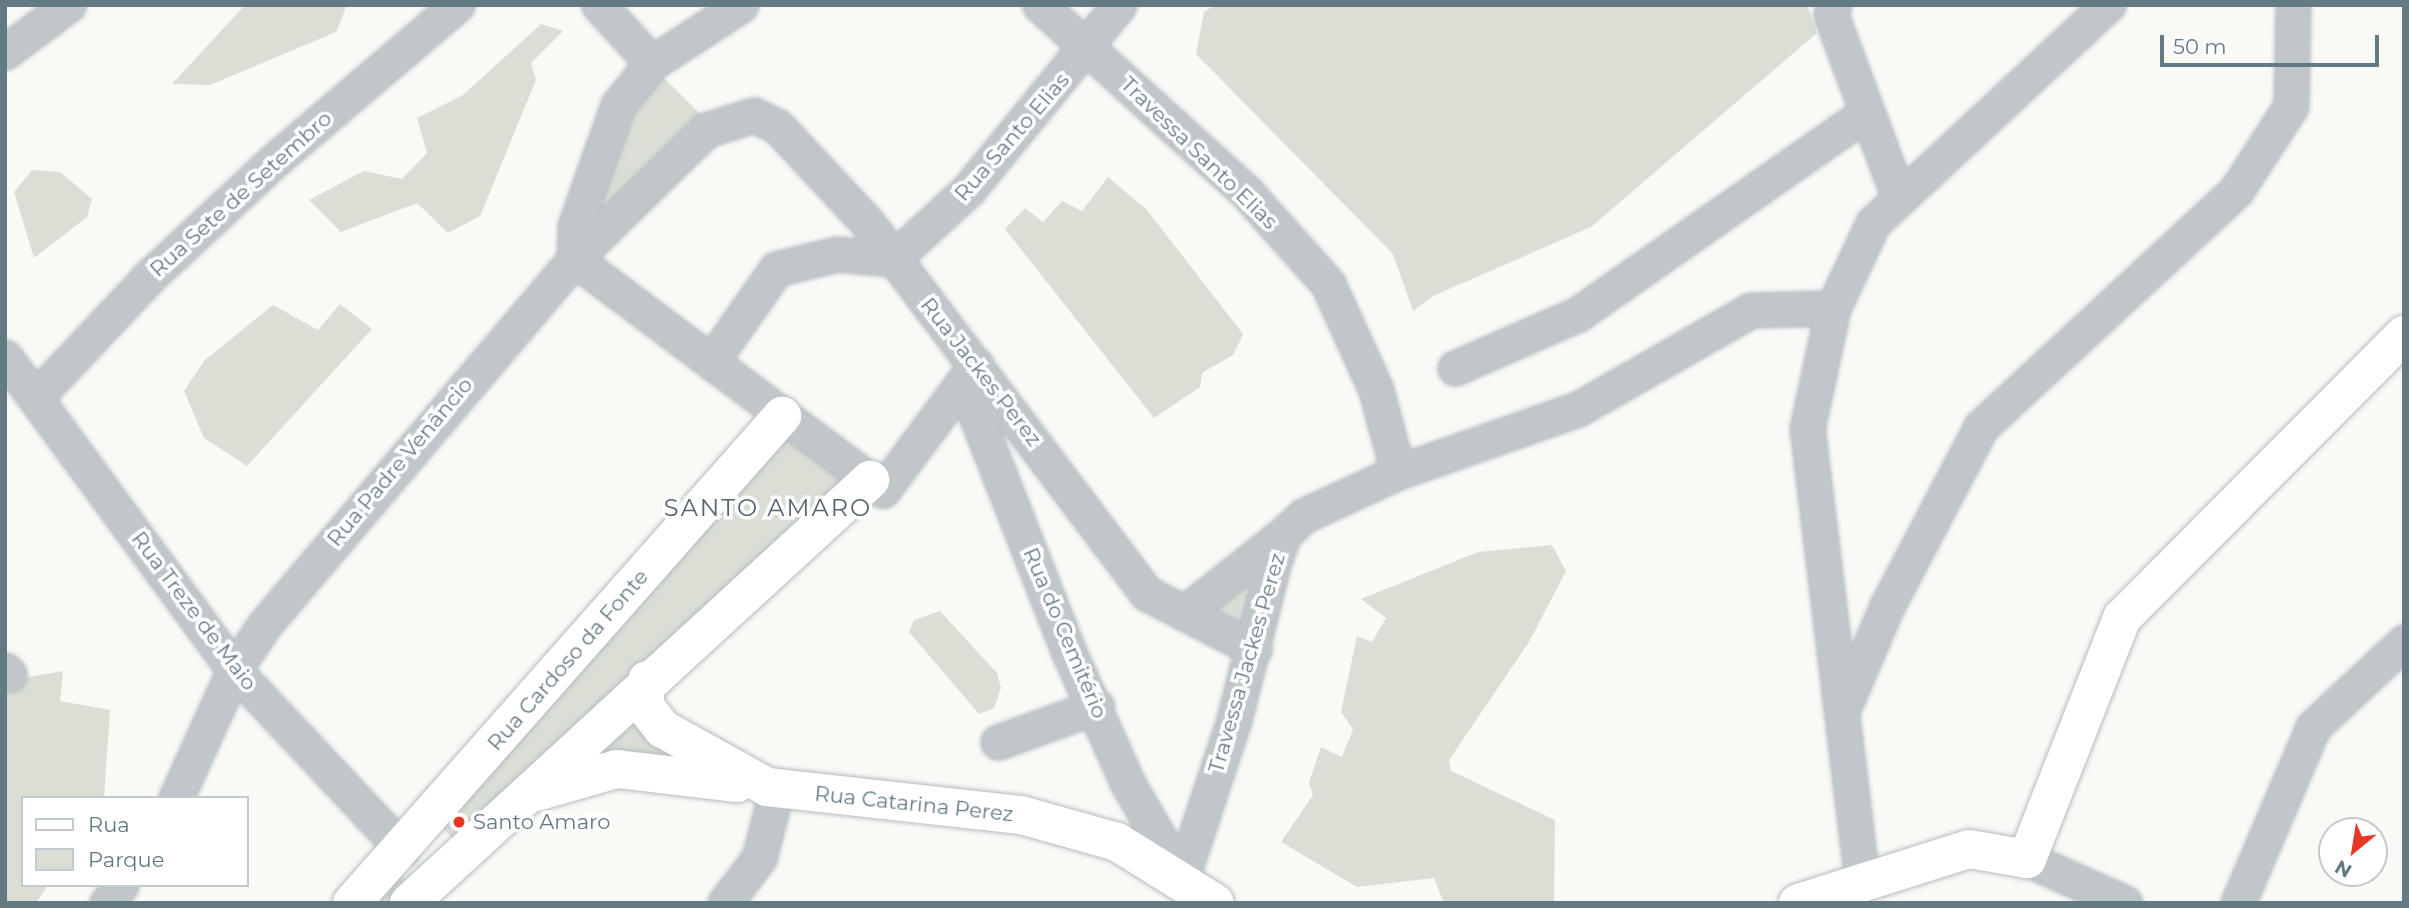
<!DOCTYPE html>
<html>
<head>
<meta charset="utf-8">
<style>
  body { margin:0 }
  #map { position:relative; width:2409px; height:908px; overflow:hidden; background:#f9f9f6; font-family:Montserrat,sans-serif }
  div>[style] { position:absolute }
  [style*='--x'] { left:calc(var(--x)*1px); top:calc(var(--y)*1px); width:calc(var(--w)*1px); rotate:calc(var(--a)*1deg) }
  .green>* { inset:0; background:#daded5 }
  .roads { filter:drop-shadow(0 0 2px #b4bcc0) drop-shadow(0 0 2px #b4bcc0) }
  .street>* { height:33px; margin:-16.5px; padding:0 16.5px; transform-origin:16.5px; border-radius:16.5px; background:#c0c6c9 }
  .secondary>* { height:38px; margin:-19px; padding:0 19px; transform-origin:19px; border-radius:19px; background:#fff }
  .dots>* { width:19px; height:19px; translate:-50% -50%; box-sizing:border-box; border:4px solid #fff; border-radius:50% }
  span { translate:-50% -50%; white-space:nowrap; text-align:center; line-height:1.15; -webkit-text-stroke:7px #fff; paint-order:stroke }
  .street-label { font-size:21px; color:#637a83 }
  .poi-label { font-size:21px; color:#637a83 }
  .left { translate:0 -50%; text-align:left }
  .quarter-label { font-size:24px; color:#55666d; letter-spacing:2px }
  .frame { position:absolute; inset:0; border:7px solid #637a83; pointer-events:none }
  .legend { position:absolute; left:21px; top:796px; width:228px; height:91px; box-sizing:border-box; background:#fff; border:2px solid #c1cacd; margin:0; padding:9px 12px; list-style:none; font-size:21px; color:#637a83 }
  .legend li { display:flex; align-items:center; gap:14px; height:35px }
  .legend b { width:35px; border:2px solid #c1cacd }
  .north { position:absolute; left:2318px; top:817px; width:70px; height:70px; box-sizing:border-box; background:#fff; border:2px solid #c1cacd; border-radius:50%; rotate:210deg; font-size:19px; font-weight:700; line-height:28px; text-align:center; color:#637a83 }
  .north::after { content:''; display:block; margin:auto; width:24px; height:32px; background:#e93726; clip-path:polygon(50% 0,100% 100%,50% 72%,0 100%) }
  .scale { position:absolute; left:2160px; top:35px; width:219px; height:32px; box-sizing:border-box; border:4px solid #637a83; border-top:0; padding-left:9px; font-size:21px; line-height:24px; white-space:nowrap; color:#637a83; -webkit-text-stroke:5px #fff; paint-order:stroke }
</style>
</head>
<body>
<div id="map">
  <div class="green">
    <i style="clip-path:polygon(245px 5px,347px 5px,336px 32px,210px 85px,172px 84px)"></i>
    <i style="clip-path:polygon(1215px 5px,1807px 5px,1817px 33px,1591px 227px,1433px 296px,1413px 311px,1393px 254px,1196px 54px,1204px 12px)"></i>
    <i style="clip-path:polygon(541px 24px,563px 31px,531px 63px,536px 80px,480px 216px,448px 233px,417px 203px,341px 232px,309px 200px,364px 171px,402px 179px,427px 153px,417px 118px,463px 95px)"></i>
    <i style="clip-path:polygon(660px 74px,703px 117px,586px 236px,627px 111px)"></i>
    <i style="clip-path:polygon(32px 170px,60px 172px,92px 199px,87px 217px,34px 258px,14px 192px)"></i>
    <i style="clip-path:polygon(1108px 177px,1147px 210px,1243px 334px,1233px 355px,1202px 373px,1200px 387px,1154px 418px,1005px 229px,1025px 208px,1043px 222px,1062px 201px,1082px 211px)"></i>
    <i style="clip-path:polygon(340px 304px,372px 329px,247px 466px,204px 438px,184px 391px,205px 360px,273px 305px,318px 330px)"></i>
    <i style="clip-path:polygon(788px 438px,842px 480px,452px 838px,443px 828px,775px 443px)"></i>
    <i style="clip-path:polygon(1552px 545px,1566px 571px,1529px 642px,1449px 760px,1451px 771px,1555px 820px,1554px 903px,1443px 901px,1434px 878px,1357px 887px,1281px 842px,1313px 795px,1309px 783px,1321px 747px,1342px 757px,1353px 729px,1341px 712px,1357px 636px,1372px 642px,1386px 618px,1361px 599px,1478px 552px)"></i>
    <i style="clip-path:polygon(1254px 574px,1246px 637px,1201px 613px)"></i>
    <i style="clip-path:polygon(940px 611px,997px 673px,1001px 688px,994px 708px,979px 714px,909px 632px,914px 620px)"></i>
    <i style="clip-path:polygon(63px 671px,60px 701px,110px 710px,104px 798px,23px 798px,23px 885px,48px 885px,36px 903px,5px 903px,5px 681px)"></i>
    <i style="clip-path:polygon(624px 716px,691px 758px,589px 756px)"></i>
    <i style="clip-path:polygon(399px 873px,410px 884px,400px 903px,361px 903px)"></i>
  </div>
  <div class="roads">
    <div class="street">
      <i style="--x:599;--y:5;--w:79;--a:47.6"></i>
      <i style="--x:1040;--y:5;--w:280;--a:42.2"></i>
      <i style="--x:1247;--y:193;--w:122;--a:48.3"></i>
      <i style="--x:1328;--y:284;--w:116;--a:65.6"></i>
      <i style="--x:1376;--y:390;--w:85;--a:75"></i>
      <i style="--x:1834;--y:5;--w:10;--a:107"></i>
      <i style="--x:1831;--y:15;--w:195;--a:69.6"></i>
      <i style="--x:5;--y:52;--w:79;--a:-36.7"></i>
      <i style="--x:574;--y:259;--w:185;--a:-44.3"></i>
      <i style="--x:706;--y:130;--w:50;--a:-17.4"></i>
      <i style="--x:754;--y:115;--w:25;--a:26"></i>
      <i style="--x:777;--y:126;--w:130;--a:46.9"></i>
      <i style="--x:866;--y:221;--w:466;--a:53"></i>
      <i style="--x:1146;--y:593;--w:122;--a:27.4"></i>
      <i style="--x:574;--y:259;--w:33;--a:-88"></i>
      <i style="--x:575;--y:226;--w:128;--a:-70.4"></i>
      <i style="--x:618;--y:105;--w:54;--a:-51"></i>
      <i style="--x:652;--y:63;--w:106;--a:-33.1"></i>
      <i style="--x:5;--y:357;--w:388;--a:53.8"></i>
      <i style="--x:234;--y:670;--w:247;--a:46.8"></i>
      <i style="--x:711;--y:362;--w:113;--a:-55"></i>
      <i style="--x:776;--y:269;--w:63;--a:-13.8"></i>
      <i style="--x:837;--y:254;--w:56;--a:5.1"></i>
      <i style="--x:893;--y:259;--w:103;--a:-42.6"></i>
      <i style="--x:969;--y:189;--w:237;--a:-50.8"></i>
      <i style="--x:1455;--y:368;--w:134;--a:-23.7"></i>
      <i style="--x:1578;--y:314;--w:351;--a:-34.9"></i>
      <i style="--x:963;--y:382;--w:286;--a:68.6"></i>
      <i style="--x:1067;--y:648;--w:149;--a:65.8"></i>
      <i style="--x:1128;--y:784;--w:108;--a:59.9"></i>
      <i style="--x:37;--y:396;--w:163;--a:-46.7"></i>
      <i style="--x:149;--y:277;--w:173;--a:-42.9"></i>
      <i style="--x:276;--y:159;--w:238;--a:-40.4"></i>
      <i style="--x:1184;--y:613;--w:127;--a:-38.3"></i>
      <i style="--x:5;--y:670;--w:6;--a:45"></i>
      <i style="--x:1842;--y:711;--w:114;--a:-66.8"></i>
      <i style="--x:1887;--y:606;--w:202;--a:-62.3"></i>
      <i style="--x:1981;--y:427;--w:347;--a:-42.8"></i>
      <i style="--x:2236;--y:191;--w:101;--a:-57.1"></i>
      <i style="--x:2291;--y:106;--w:101;--a:-88.9"></i>
      <i style="--x:998;--y:742;--w:105;--a:-20"></i>
      <i style="--x:176;--y:798;--w:141;--a:-65.6"></i>
      <i style="--x:234;--y:670;--w:55;--a:-56"></i>
      <i style="--x:265;--y:624;--w:478;--a:-49.7"></i>
      <i style="--x:574;--y:259;--w:386;--a:36.8"></i>
      <i style="--x:883;--y:490;--w:156;--a:-53.4"></i>
      <i style="--x:2027;--y:859;--w:107;--a:24.2"></i>
      <i style="--x:1182;--y:877;--w:165;--a:-71.7"></i>
      <i style="--x:1234;--y:720;--w:164;--a:-75.9"></i>
      <i style="--x:1274;--y:561;--w:29;--a:-70"></i>
      <i style="--x:1284;--y:534;--w:26;--a:-43"></i>
      <i style="--x:1303;--y:516;--w:105;--a:-24.9"></i>
      <i style="--x:1398;--y:472;--w:191;--a:-19.3"></i>
      <i style="--x:1578;--y:409;--w:199;--a:-29.8"></i>
      <i style="--x:1751;--y:310;--w:82;--a:-1.4"></i>
      <i style="--x:1862;--y:881;--w:455;--a:-96.9"></i>
      <i style="--x:1807;--y:429;--w:124;--a:-77.9"></i>
      <i style="--x:1833;--y:308;--w:94;--a:-64.8"></i>
      <i style="--x:1873;--y:223;--w:321;--a:-42.9"></i>
      <i style="--x:107;--y:903;--w:23;--a:-52"></i>
      <i style="--x:725;--y:903;--w:56;--a:-52.9"></i>
      <i style="--x:759;--y:858;--w:71;--a:-75.4"></i>
      <i style="--x:2238;--y:903;--w:191;--a:-66.9"></i>
      <i style="--x:2313;--y:727;--w:125;--a:-43"></i>
    </div>
    <div class="secondary">
      <i style="--x:647;--y:680;--w:25;--a:97"></i>
      <i style="--x:644;--y:705;--w:31;--a:52"></i>
      <i style="--x:663;--y:729;--w:119;--a:29.1"></i>
      <i style="--x:767;--y:787;--w:256;--a:6.3"></i>
      <i style="--x:1021;--y:815;--w:100;--a:15.7"></i>
      <i style="--x:1117;--y:842;--w:115;--a:31.9"></i>
      <i style="--x:536;--y:792;--w:84;--a:-15.9"></i>
      <i style="--x:617;--y:769;--w:121;--a:6.7"></i>
      <i style="--x:352;--y:903;--w:650;--a:-48.56"></i>
      <i style="--x:409;--y:903;--w:626;--a:-42.54"></i>
      <i style="--x:1798;--y:903;--w:179;--a:-17.5"></i>
      <i style="--x:1969;--y:849;--w:59;--a:9.8"></i>
      <i style="--x:2027;--y:859;--w:259;--a:-68.5"></i>
      <i style="--x:2122;--y:618;--w:400;--a:-45.1"></i>
    </div>
  </div>
  <div class="dots">
    <i style="left:459px;top:822px;background:#e93726"></i>
  </div>
  <div class="street-label">
    <span style="left:1012px;top:137px;rotate:-49deg">Rua Santo Elias</span>
    <span style="left:1199px;top:153px;rotate:44deg">Travessa Santo Elias</span>
    <span style="left:241px;top:194px;rotate:-42deg">Rua Sete de Setembro</span>
    <span style="left:981px;top:372px;rotate:52deg">Rua Jackes Perez</span>
    <span style="left:400px;top:462px;rotate:-50deg">Rua Padre Venâncio</span>
    <span style="left:194px;top:611px;rotate:53deg">Rua Treze de Maio</span>
    <span style="left:1065px;top:633px;rotate:67deg">Rua do Cemitério</span>
    <span style="left:568px;top:660px;rotate:-49deg">Rua Cardoso da Fonte</span>
    <span style="left:1247px;top:663px;rotate:-74deg">Travessa Jackes Perez</span>
    <span style="left:914px;top:804px;rotate:6deg">Rua Catarina Perez</span>
  </div>
  <div class="poi-label">
    <span class="left" style="left:473px;top:822px">Santo Amaro</span>
  </div>
  <div class="quarter-label">
    <span style="left:768px;top:508px">SANTO AMARO</span>
  </div>
  <div class="frame"></div>
  <ul class="legend">
  <li><b style="height:9px;background:#fff"></b>Rua</li>
  <li><b style="height:19px;background:#daded5"></b>Parque</li>
  </ul>
  <div class="north">N</div>
  <div class="scale">50 m</div>
</div>
</body>
</html>
